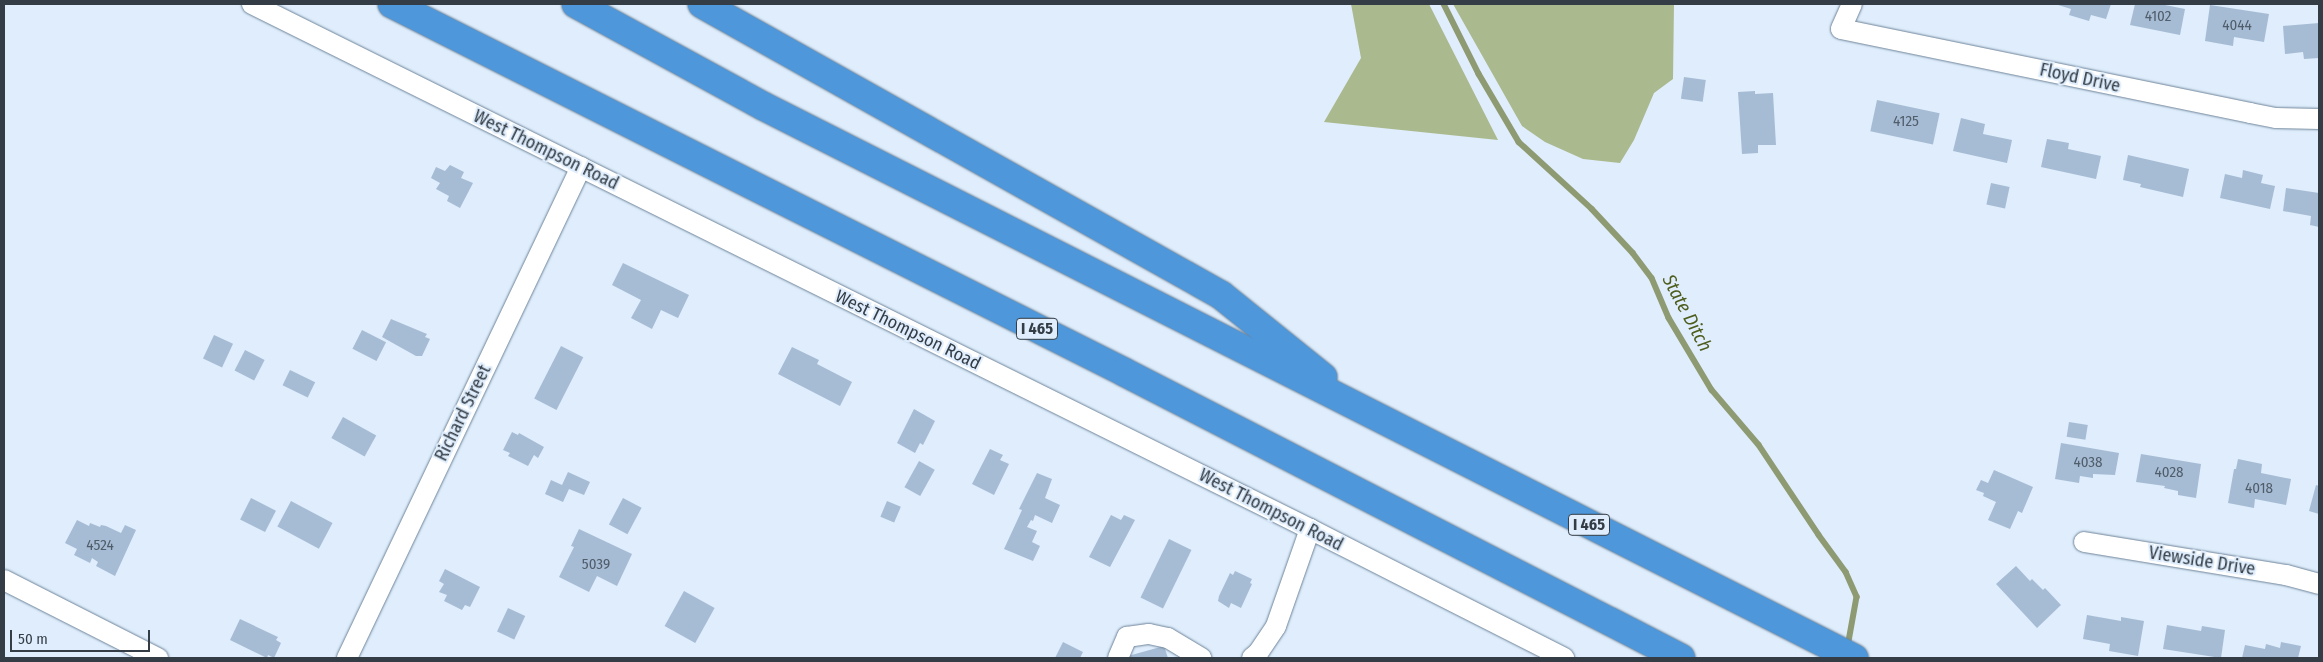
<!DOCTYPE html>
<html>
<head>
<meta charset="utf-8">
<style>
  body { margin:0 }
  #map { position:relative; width:2323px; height:662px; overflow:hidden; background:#dfedfc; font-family:"Fira Sans Condensed",sans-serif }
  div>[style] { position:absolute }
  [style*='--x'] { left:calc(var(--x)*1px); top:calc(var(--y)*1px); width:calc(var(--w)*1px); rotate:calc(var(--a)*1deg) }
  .forest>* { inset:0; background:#abb98e }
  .stream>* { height:5.5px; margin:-2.75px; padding:0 2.75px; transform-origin:2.75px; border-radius:2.75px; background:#8e9b72 }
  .building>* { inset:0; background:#a6bcd4; transform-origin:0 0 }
  .roads { filter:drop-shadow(0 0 1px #6d8398) drop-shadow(0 0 1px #6d8398) }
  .minor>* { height:20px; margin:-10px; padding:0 10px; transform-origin:10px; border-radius:10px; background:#fff }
  .highway>* { height:28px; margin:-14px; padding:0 14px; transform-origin:14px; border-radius:14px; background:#4e97da }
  span { translate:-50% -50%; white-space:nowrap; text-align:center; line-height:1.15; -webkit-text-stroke:4px #dfedfc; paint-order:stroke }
  .number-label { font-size:15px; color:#505d6a }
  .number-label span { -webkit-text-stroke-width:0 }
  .shield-label span { padding:1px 4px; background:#dfedfc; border:1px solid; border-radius:4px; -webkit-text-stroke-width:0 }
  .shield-label { font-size:16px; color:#343d46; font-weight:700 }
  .street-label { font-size:18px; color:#343d46 }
  .water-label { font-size:19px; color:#4e5d1d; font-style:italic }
  .frame { position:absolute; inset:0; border:5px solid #343d46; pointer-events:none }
  .scale { position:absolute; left:10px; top:630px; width:140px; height:22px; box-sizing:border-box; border:2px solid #343d46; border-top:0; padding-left:6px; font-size:15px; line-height:18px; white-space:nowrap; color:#343d46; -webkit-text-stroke:4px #dfedfc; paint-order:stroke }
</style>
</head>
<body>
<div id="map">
  <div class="forest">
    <i style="clip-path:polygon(1351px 4px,1429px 4px,1498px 140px,1324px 122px,1361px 58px)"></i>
    <i style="clip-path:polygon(1453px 4px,1674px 4px,1673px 79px,1654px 93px,1634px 140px,1620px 163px,1583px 159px,1545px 142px,1522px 126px)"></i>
  </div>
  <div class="stream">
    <i style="--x:1444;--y:4;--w:78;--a:63.4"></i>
    <i style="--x:1479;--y:74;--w:79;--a:59.5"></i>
    <i style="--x:1519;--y:142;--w:99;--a:42.5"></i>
    <i style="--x:1592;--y:209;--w:60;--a:47"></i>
    <i style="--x:1633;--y:253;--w:31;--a:53"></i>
    <i style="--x:1652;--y:278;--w:43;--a:67"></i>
    <i style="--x:1669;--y:318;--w:84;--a:59.2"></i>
    <i style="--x:1712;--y:390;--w:72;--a:49.5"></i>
    <i style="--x:1759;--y:445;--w:108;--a:56.3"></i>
    <i style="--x:1819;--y:535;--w:46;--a:53.9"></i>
    <i style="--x:1846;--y:572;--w:27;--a:66"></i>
    <i style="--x:1857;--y:597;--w:51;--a:100.2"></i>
  </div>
  <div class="building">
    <i style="clip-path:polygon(2055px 4px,2111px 4px,2106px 19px,2091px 15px,2089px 21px,2069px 15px,2071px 9px)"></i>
    <i style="clip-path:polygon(2135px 4px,2160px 4px,2185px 9px,2180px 35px,2130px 25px)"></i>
    <i style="clip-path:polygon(2210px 5px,2269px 14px,2264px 42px,2234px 37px,2233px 46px,2205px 41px)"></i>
    <i style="clip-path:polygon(2319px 23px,2319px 58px,2304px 59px,2303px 52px,2285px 54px,2283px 26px)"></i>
    <i style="left:1684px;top:77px;width:22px;height:22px;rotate:8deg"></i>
    <i style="clip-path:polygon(1755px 91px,1755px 94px,1773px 93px,1776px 145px,1758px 145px,1758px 153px,1742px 154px,1738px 92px)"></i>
    <i style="left:1877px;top:100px;width:64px;height:32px;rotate:12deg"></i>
    <i style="clip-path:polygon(1961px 118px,1985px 124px,1983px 134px,2012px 140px,2007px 163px,1953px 151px)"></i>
    <i style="clip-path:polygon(2047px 139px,2069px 143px,2068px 149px,2101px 156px,2096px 179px,2041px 167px)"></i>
    <i style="clip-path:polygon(2128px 155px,2189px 169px,2183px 197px,2140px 187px,2141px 184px,2123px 180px)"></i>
    <i style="clip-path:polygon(450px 165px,464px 172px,461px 178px,473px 183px,460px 208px,447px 201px,449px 196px,436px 189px,440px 183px,431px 178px,436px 167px,445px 171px)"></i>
    <i style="clip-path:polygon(2243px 170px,2263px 175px,2261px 183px,2275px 186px,2270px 209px,2220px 198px,2225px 174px,2242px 178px)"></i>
    <i style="left:1991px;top:183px;width:19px;height:22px;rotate:12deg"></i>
    <i style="clip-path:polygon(2286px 188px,2319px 193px,2319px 227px,2310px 225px,2311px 216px,2283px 211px)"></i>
    <i style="clip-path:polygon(623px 263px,689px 295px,678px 318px,661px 310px,652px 329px,631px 318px,641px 300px,612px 285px)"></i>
    <i style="clip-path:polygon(391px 319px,427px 334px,425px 337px,430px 339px,422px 356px,416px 356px,382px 337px)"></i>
    <i style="left:362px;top:330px;width:27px;height:21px;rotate:27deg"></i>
    <i style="left:214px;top:335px;width:21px;height:26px;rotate:25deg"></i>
    <i style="left:561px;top:346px;width:25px;height:59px;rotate:27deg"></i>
    <i style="clip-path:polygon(792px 347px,819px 360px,817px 364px,852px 382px,840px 406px,778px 374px)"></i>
    <i style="left:245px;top:350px;width:22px;height:23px;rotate:27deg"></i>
    <i style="left:290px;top:370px;width:28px;height:17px;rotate:26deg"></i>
    <i style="clip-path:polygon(914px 409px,935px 421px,923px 445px,920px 443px,915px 453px,897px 443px)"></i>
    <i style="left:343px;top:417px;width:38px;height:24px;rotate:29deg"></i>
    <i style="left:2069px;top:422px;width:19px;height:15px;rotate:9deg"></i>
    <i style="clip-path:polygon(512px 432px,518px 435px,519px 433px,544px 447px,538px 458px,534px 455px,528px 466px,508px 456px,510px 453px,503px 450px)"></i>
    <i style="clip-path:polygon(2061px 443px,2119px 453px,2115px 475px,2093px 474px,2093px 478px,2080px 476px,2079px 483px,2055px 479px)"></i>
    <i style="clip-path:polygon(990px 449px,1003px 455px,1000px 460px,1009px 464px,994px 495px,972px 484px)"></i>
    <i style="clip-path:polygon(2141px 454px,2201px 464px,2196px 498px,2178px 495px,2178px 491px,2164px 488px,2165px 486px,2136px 482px)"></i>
    <i style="clip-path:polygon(2238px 459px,2262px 464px,2261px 473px,2291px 479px,2286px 505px,2255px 499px,2254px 508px,2228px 503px,2234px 469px,2236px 469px)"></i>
    <i style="left:919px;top:461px;width:18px;height:30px;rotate:29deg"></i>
    <i style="clip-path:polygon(1994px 470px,2033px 487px,2022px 513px,2018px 511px,2010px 529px,1988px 520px,1996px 502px,1983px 496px,1984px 493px,1976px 490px,1981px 480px,1988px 483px)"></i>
    <i style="clip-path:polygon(568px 472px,590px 482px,584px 495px,569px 489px,563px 502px,545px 494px,551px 480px,562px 485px)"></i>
    <i style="clip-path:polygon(1037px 473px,1052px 479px,1045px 498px,1060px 505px,1052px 523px,1035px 515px,1033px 521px,1031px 520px,1027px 527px,1037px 531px,1032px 542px,1040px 546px,1033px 561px,1004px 549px,1022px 510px,1019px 509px)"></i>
    <i style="clip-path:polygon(2316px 485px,2319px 486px,2319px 514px,2309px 511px)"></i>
    <i style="left:251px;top:498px;width:28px;height:24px;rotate:27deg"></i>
    <i style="left:623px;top:498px;width:21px;height:30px;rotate:28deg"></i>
    <i style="left:291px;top:501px;width:47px;height:29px;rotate:28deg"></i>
    <i style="left:887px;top:501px;width:15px;height:17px;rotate:23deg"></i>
    <i style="clip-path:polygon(1111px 515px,1121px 520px,1124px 515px,1135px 520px,1110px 567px,1089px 557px)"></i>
    <i style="clip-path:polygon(77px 520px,89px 526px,90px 523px,100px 527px,101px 525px,106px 526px,121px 533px,125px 525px,136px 530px,115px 576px,96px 566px,98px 562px,92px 558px,90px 563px,74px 555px,77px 549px,65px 543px)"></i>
    <i style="clip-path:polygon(579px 529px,632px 554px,617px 586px,597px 576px,589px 592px,559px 577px,574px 547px,571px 546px)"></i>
    <i style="left:1169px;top:539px;width:25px;height:65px;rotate:26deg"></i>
    <i style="clip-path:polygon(2016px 566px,2030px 581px,2032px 579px,2043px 590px,2045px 588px,2061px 605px,2037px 628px,1996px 584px)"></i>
    <i style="clip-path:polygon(445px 569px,480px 587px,470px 607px,465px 605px,462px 610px,444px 601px,447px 595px,439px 592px,444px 584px,439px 581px)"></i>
    <i style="clip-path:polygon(1235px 571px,1252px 579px,1250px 583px,1252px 584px,1241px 608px,1231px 603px,1229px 608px,1218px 601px,1219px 596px,1230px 573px,1233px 575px)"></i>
    <i style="left:684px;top:591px;width:35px;height:40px;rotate:29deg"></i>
    <i style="left:508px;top:608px;width:19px;height:26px;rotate:25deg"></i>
    <i style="clip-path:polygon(2087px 615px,2121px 621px,2121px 617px,2144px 621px,2138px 656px,2109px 651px,2110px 644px,2083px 639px)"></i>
    <i style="clip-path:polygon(240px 619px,278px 637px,276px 640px,281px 643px,274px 658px,268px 655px,267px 658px,230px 640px)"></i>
    <i style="clip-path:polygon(2167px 625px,2201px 631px,2202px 626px,2225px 630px,2221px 658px,2163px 649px)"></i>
    <i style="clip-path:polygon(1063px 642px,1083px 652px,1080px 658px,1055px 658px)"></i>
    <i style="clip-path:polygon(2281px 642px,2301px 646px,2298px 658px,2242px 658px,2245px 645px,2265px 649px,2266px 644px,2280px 648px)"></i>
    <i style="clip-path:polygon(1164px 646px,1168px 658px,1128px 658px,1128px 656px)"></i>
  </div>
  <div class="roads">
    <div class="minor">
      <i style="--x:252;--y:4;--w:1181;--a:26.39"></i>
      <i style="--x:1310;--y:529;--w:285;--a:26.9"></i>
      <i style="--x:1852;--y:4;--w:27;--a:114"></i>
      <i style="--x:1841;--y:29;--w:418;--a:11.6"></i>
      <i style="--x:2250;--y:113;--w:26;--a:11"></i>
      <i style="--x:2276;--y:118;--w:43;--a:1.3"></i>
      <i style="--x:2084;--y:542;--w:205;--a:9.3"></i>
      <i style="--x:2286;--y:575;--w:34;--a:15"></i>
      <i style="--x:4;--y:580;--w:173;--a:26.9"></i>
      <i style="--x:347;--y:658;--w:544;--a:-64.52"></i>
      <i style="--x:1118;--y:658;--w:23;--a:-67"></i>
      <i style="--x:1127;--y:637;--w:22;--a:-8"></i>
      <i style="--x:1149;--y:634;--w:19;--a:12"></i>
      <i style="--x:1168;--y:638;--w:39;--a:31"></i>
      <i style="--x:1252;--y:658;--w:8;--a:-40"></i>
      <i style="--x:1258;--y:653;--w:32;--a:-56"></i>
      <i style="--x:1276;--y:626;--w:103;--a:-70.7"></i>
    </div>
    <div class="highway">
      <i style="--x:392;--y:4;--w:819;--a:26.69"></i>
      <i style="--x:1124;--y:372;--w:626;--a:27.18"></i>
      <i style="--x:576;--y:4;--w:213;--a:28.6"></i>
      <i style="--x:763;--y:106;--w:1223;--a:26.84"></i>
      <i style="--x:702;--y:4;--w:595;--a:29.28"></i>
      <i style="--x:1221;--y:295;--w:131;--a:38.8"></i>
    </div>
  </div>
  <div class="number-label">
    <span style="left:2158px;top:17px">4102</span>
    <span style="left:2237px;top:26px">4044</span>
    <span style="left:1906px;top:122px">4125</span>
    <span style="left:2088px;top:463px">4038</span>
    <span style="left:2169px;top:473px">4028</span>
    <span style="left:2259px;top:489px">4018</span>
    <span style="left:100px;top:546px">4524</span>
    <span style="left:596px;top:565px">5039</span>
  </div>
  <div class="shield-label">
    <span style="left:1037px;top:329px">I 465</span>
    <span style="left:1589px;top:525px">I 465</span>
  </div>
  <div class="street-label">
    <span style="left:2080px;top:78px;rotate:12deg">Floyd Drive</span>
    <span style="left:546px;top:150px;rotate:26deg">West Thompson Road</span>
    <span style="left:908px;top:330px;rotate:26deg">West Thompson Road</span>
    <span style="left:463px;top:413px;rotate:-64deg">Richard Street</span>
    <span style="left:1271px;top:510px;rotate:27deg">West Thompson Road</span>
    <span style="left:2202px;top:561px;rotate:9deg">Viewside Drive</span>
  </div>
  <div class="water-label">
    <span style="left:1687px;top:313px;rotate:62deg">State Ditch</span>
  </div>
  <div class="frame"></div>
  <div class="scale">50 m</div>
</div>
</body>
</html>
